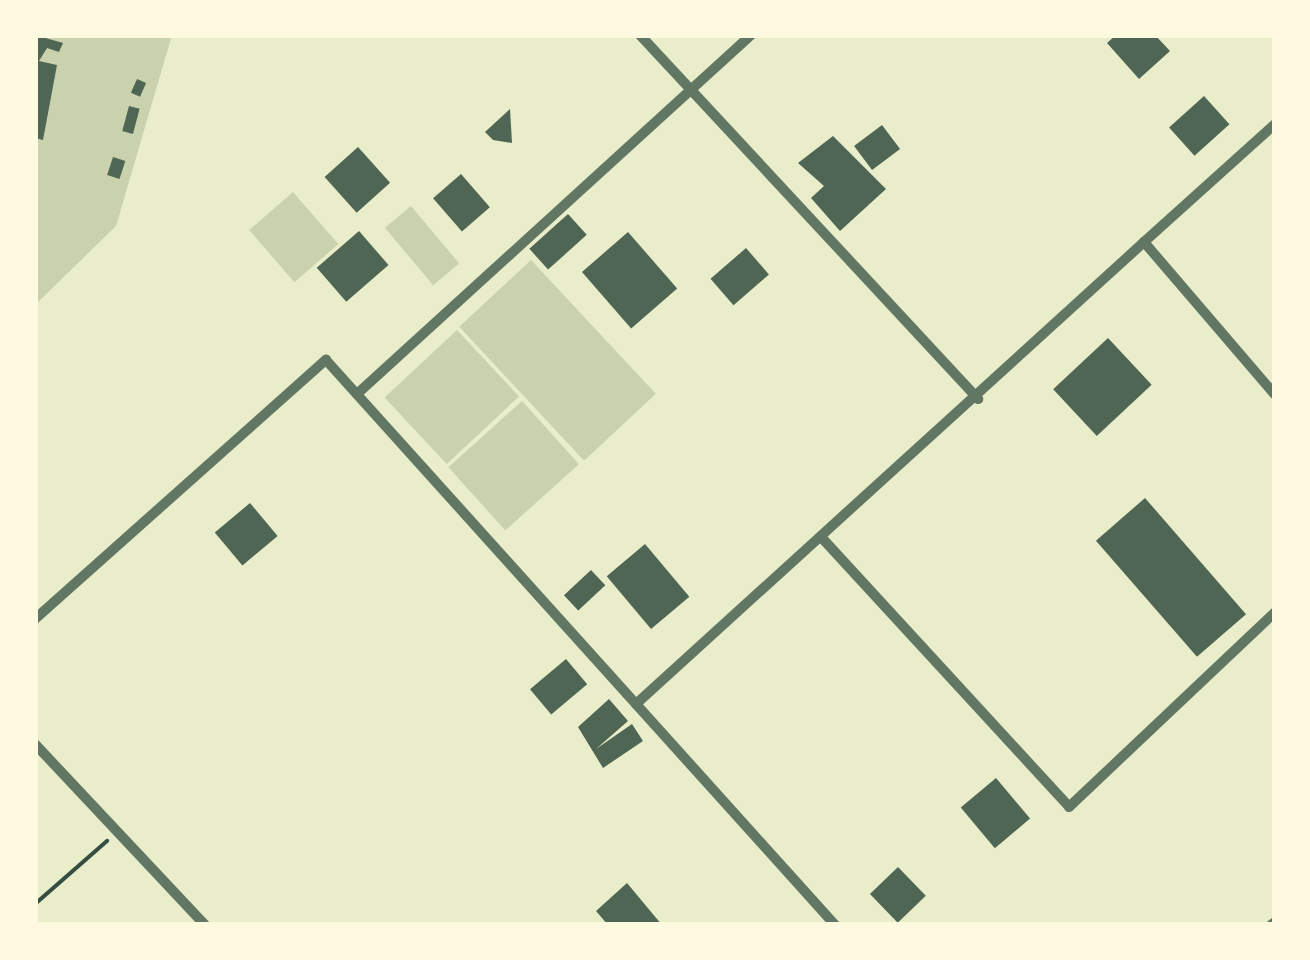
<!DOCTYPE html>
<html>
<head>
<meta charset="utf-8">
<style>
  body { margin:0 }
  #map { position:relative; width:1310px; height:960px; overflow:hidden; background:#e9edc9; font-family:Ubuntu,sans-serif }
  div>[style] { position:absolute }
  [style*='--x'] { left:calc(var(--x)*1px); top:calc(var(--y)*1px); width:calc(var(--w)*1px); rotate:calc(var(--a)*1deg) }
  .green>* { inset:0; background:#cad2ad; transform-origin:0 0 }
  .building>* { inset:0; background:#4f6655; transform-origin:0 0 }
  .path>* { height:4px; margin:-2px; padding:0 2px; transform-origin:2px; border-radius:2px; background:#344e41 }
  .minor>* { height:10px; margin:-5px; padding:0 5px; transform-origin:5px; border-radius:5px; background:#617663 }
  span { translate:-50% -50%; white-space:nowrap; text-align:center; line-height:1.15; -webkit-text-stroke:9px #fefae0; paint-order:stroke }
  .frame { position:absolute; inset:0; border:38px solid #fefae0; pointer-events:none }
</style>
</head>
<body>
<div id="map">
  <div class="green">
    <i style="clip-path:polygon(35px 35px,172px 35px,116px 226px,35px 305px)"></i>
    <i style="left:293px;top:192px;width:69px;height:58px;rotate:49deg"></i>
    <i style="left:411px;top:206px;width:75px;height:34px;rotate:50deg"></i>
    <i style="left:531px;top:260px;width:183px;height:98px;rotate:47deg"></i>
    <i style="left:457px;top:330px;width:91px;height:99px;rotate:47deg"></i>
    <i style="left:522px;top:401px;width:85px;height:99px;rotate:48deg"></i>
  </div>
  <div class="building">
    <i style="clip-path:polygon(35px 35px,63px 43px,59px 52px,47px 48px,39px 61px,57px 65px,43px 140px,35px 138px)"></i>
    <i style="clip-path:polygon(1116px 35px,1155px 35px,1170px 51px,1139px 79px,1107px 43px)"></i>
    <i style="left:137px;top:79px;width:10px;height:15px;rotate:24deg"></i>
    <i style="left:1204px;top:96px;width:38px;height:47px;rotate:48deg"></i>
    <i style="left:129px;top:106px;width:11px;height:26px;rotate:15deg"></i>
    <i style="clip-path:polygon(510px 109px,512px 143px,493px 140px,485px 132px)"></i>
    <i style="left:882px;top:125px;width:30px;height:35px;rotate:53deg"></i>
    <i style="clip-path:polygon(833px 136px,886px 189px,840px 231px,811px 198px,824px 186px,798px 163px)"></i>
    <i style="left:358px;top:147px;width:48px;height:45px;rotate:48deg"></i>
    <i style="left:113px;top:157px;width:13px;height:19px;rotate:18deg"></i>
    <i style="left:461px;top:174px;width:44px;height:37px;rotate:49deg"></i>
    <i style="left:568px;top:214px;width:28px;height:52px;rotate:48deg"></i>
    <i style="left:359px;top:231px;width:45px;height:56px;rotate:49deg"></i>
    <i style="left:628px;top:232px;width:75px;height:61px;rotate:49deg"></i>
    <i style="left:746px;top:248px;width:35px;height:47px;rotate:49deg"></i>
    <i style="left:1108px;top:338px;width:64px;height:75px;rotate:47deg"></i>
    <i style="left:1145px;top:498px;width:154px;height:65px;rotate:49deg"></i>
    <i style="left:250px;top:503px;width:43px;height:46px;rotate:50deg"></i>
    <i style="left:645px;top:544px;width:69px;height:50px;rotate:50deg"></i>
    <i style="left:591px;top:570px;width:21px;height:37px;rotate:47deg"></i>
    <i style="left:566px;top:659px;width:33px;height:47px;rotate:50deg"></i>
    <i style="clip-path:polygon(609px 699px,628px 721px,596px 749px,632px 724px,643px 741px,603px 768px,578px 727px)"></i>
    <i style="left:996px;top:778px;width:53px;height:46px;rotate:50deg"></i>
    <i style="left:898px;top:867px;width:40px;height:39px;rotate:46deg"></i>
    <i style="clip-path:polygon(627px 883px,662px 925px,608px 925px,596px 911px)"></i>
  </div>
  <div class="path">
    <i style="--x:35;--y:904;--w:96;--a:-41.2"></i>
  </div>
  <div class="minor">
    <i style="--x:640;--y:35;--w:497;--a:47.1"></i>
    <i style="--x:1144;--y:242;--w:176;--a:-42"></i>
    <i style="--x:357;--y:394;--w:533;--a:-42.34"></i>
    <i style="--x:822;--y:538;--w:365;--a:47.4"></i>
    <i style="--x:1069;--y:807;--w:284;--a:-43.4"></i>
    <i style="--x:35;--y:619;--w:390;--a:-41.7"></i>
    <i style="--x:326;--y:360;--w:760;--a:47.98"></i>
    <i style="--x:636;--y:704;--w:687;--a:-42.28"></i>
    <i style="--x:1144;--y:242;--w:201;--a:49.4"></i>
    <i style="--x:35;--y:744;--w:248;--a:46.8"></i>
    <i style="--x:1271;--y:925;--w:5;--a:-37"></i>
  </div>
  <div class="frame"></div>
</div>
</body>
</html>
